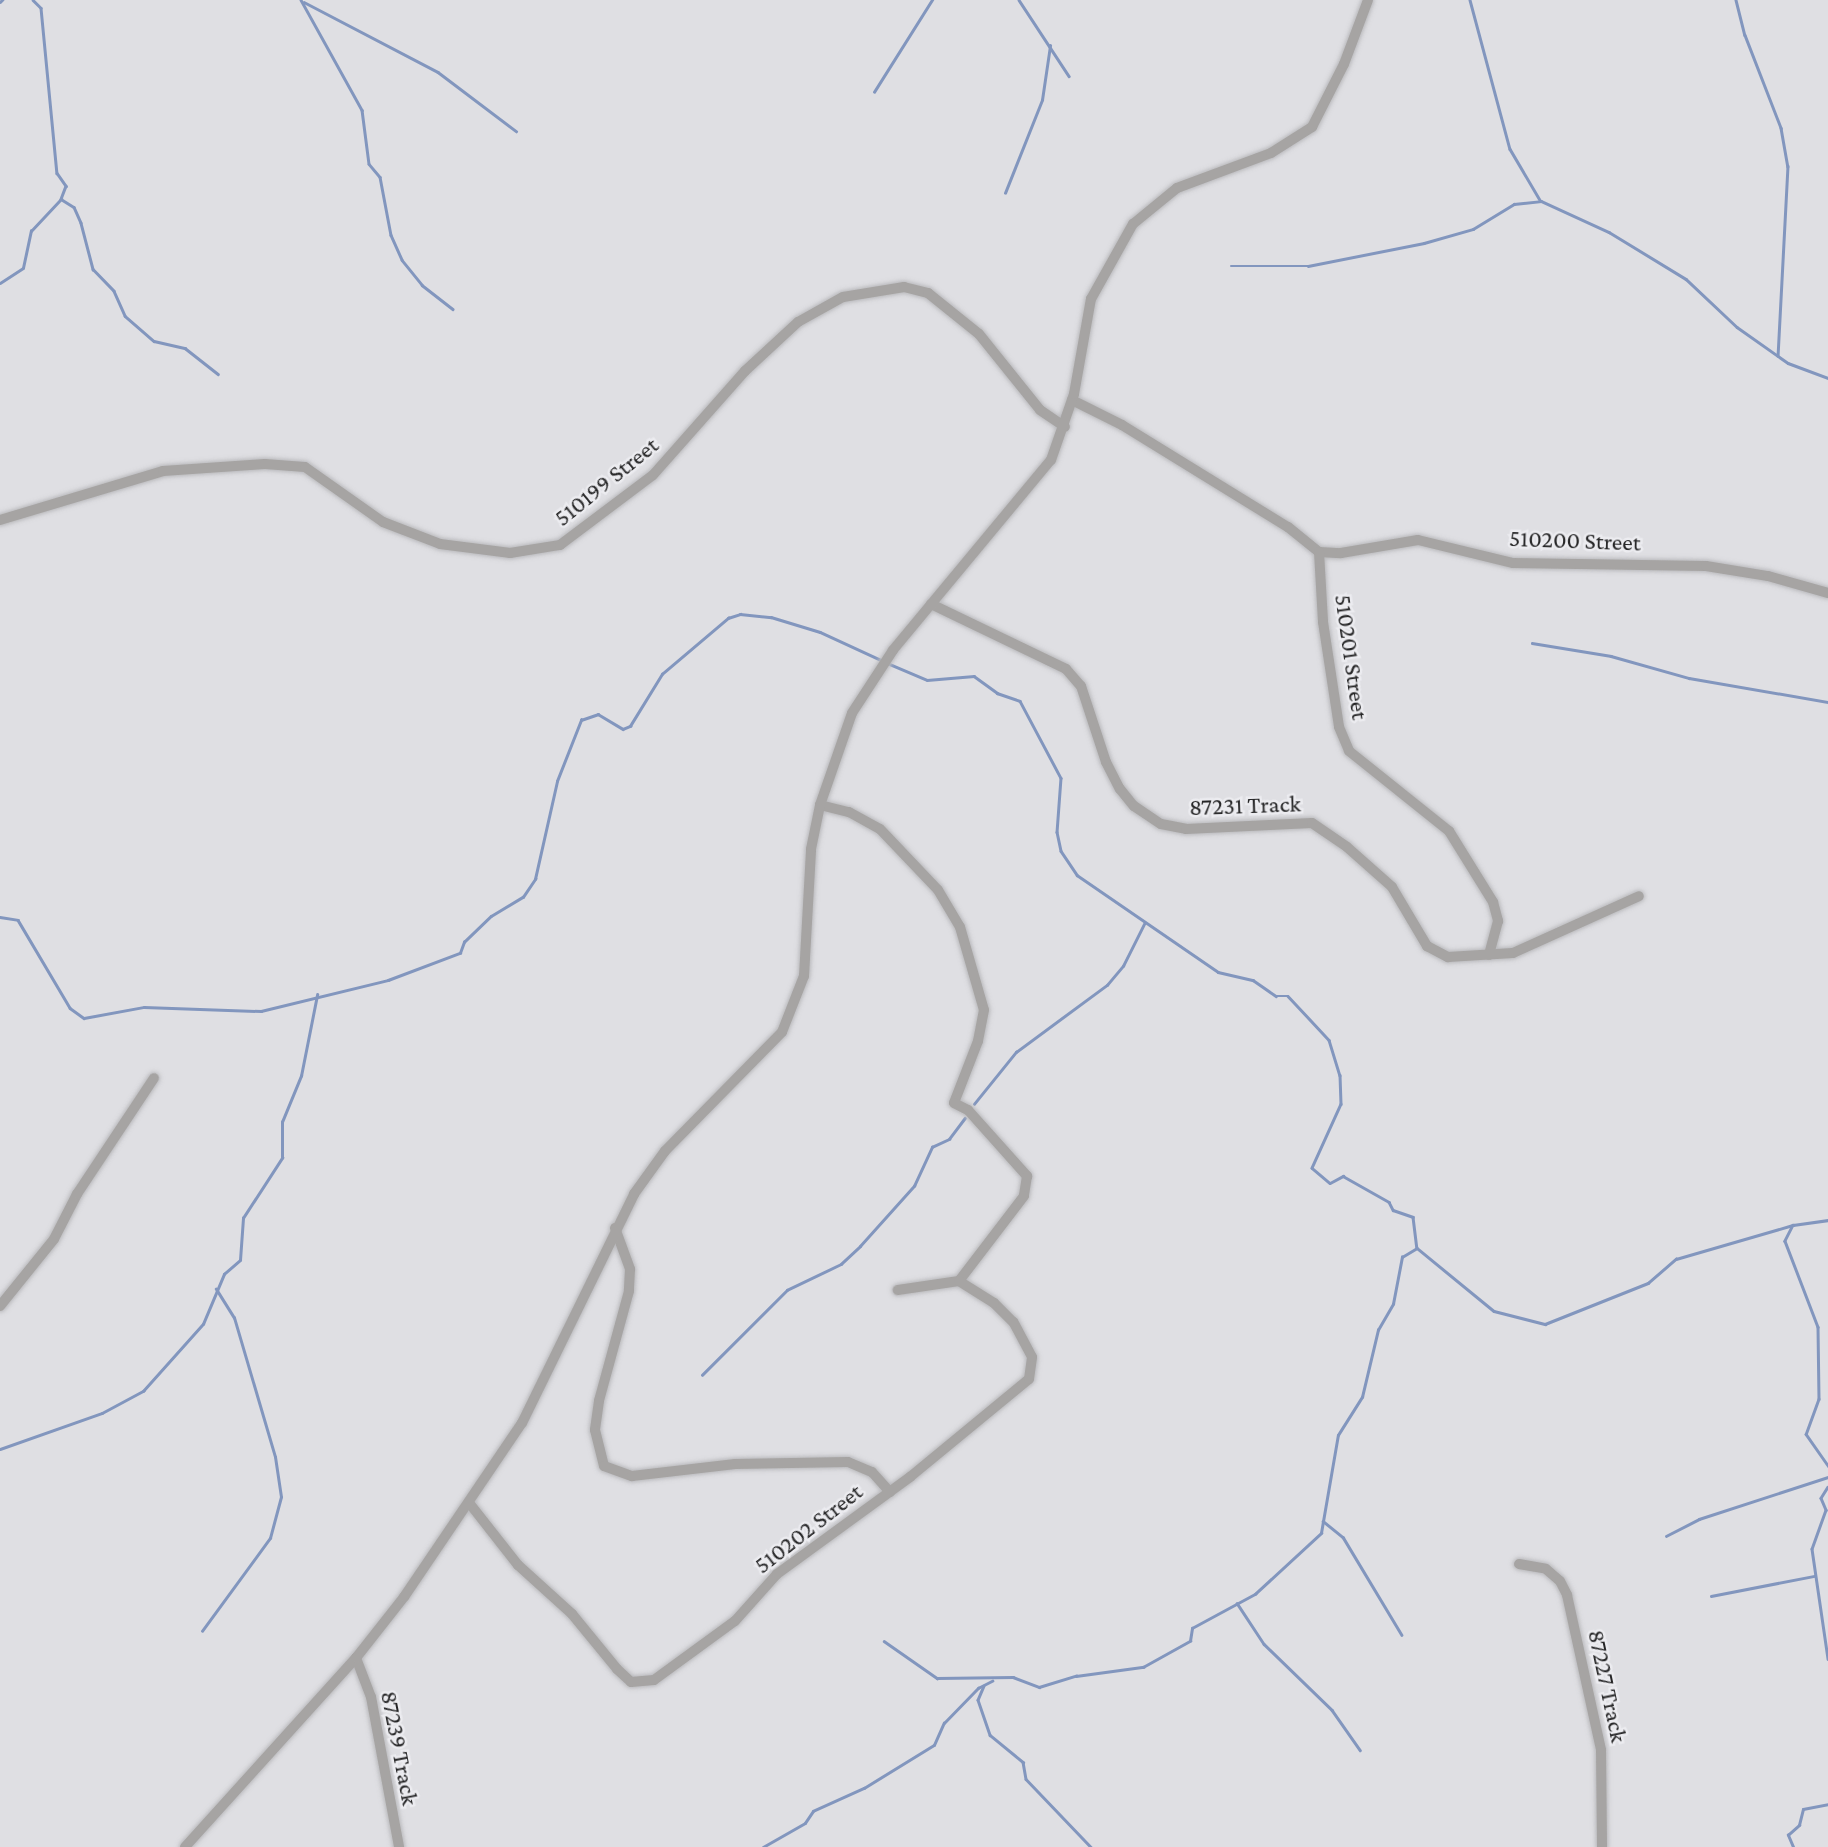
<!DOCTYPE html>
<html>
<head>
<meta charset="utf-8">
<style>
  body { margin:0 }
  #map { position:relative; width:1828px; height:1847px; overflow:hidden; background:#dfdfe3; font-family:"Crimson Pro",serif }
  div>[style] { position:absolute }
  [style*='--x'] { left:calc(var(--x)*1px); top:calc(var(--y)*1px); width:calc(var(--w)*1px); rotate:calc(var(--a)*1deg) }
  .stream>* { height:2.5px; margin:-1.25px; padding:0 1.25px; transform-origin:1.25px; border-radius:1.25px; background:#8296be }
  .roads { filter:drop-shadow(0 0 2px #bababd) drop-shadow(0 0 2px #bababd) }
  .minor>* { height:10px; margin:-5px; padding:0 5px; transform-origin:5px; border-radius:5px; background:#a6a4a3 }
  span { translate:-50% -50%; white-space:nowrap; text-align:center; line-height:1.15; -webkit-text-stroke:5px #ececf0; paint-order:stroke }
  .street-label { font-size:24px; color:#252526 }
</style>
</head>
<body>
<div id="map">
  <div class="stream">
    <i style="--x:33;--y:0;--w:11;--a:45"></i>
    <i style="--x:41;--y:8;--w:166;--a:84.5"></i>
    <i style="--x:57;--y:173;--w:16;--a:55"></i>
    <i style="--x:66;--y:186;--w:14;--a:111"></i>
    <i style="--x:61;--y:199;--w:15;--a:32"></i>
    <i style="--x:74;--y:207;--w:17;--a:66"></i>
    <i style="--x:81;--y:223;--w:48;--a:75.4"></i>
    <i style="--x:93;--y:269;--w:30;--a:46"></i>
    <i style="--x:114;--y:291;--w:27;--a:66"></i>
    <i style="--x:125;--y:316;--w:38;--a:41"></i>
    <i style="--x:154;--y:341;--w:32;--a:13"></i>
    <i style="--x:185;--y:348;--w:42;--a:38.2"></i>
    <i style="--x:301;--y:0;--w:126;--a:61"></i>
    <i style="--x:362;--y:110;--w:54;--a:82.6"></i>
    <i style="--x:369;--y:164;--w:17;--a:50"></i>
    <i style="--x:380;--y:177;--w:59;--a:79.3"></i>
    <i style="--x:391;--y:235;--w:27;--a:66"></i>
    <i style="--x:402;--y:260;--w:32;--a:51"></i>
    <i style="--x:422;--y:285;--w:39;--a:38"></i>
    <i style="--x:1019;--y:0;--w:91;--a:56.7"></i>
    <i style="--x:1470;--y:0;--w:154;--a:75"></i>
    <i style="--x:1510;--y:149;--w:59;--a:59.5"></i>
    <i style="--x:1736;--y:0;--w:36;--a:76"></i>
    <i style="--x:1745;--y:35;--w:100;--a:68.8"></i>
    <i style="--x:1781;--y:128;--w:39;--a:80"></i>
    <i style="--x:1788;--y:166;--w:190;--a:93"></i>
    <i style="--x:0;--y:2;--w:3;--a:-45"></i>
    <i style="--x:304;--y:2;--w:151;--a:27.6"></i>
    <i style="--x:438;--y:72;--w:98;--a:37.1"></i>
    <i style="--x:874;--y:92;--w:109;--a:-57.8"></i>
    <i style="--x:1005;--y:193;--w:100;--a:-68.3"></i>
    <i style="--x:1042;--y:100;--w:55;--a:-81.6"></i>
    <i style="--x:1231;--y:266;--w:77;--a:0"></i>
    <i style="--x:1308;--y:266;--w:118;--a:-11.2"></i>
    <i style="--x:1424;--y:243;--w:51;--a:-15.9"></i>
    <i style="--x:1473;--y:229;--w:48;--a:-31.4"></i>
    <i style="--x:1514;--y:204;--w:27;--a:-6"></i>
    <i style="--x:1541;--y:201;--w:75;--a:24.5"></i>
    <i style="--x:1609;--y:232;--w:90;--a:31.4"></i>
    <i style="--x:1686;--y:279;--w:70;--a:43.3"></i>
    <i style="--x:1737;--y:327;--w:62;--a:35.2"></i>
    <i style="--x:1788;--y:363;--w:43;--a:20.6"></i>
    <i style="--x:0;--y:283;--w:27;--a:-33"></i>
    <i style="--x:23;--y:268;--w:38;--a:-78"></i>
    <i style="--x:31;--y:231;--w:44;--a:-46.8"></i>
    <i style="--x:1532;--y:643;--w:80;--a:9.3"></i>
    <i style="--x:1611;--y:656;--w:81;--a:15.8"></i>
    <i style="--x:1689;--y:678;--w:141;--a:9.8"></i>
    <i style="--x:887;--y:663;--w:43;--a:23"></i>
    <i style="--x:927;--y:680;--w:47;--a:-4.9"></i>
    <i style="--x:974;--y:676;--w:29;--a:36"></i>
    <i style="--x:997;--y:693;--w:24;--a:19"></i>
    <i style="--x:1020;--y:701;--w:87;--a:62"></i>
    <i style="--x:1061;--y:778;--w:54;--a:94.2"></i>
    <i style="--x:1057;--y:832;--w:19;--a:78"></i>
    <i style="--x:1061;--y:851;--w:29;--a:56"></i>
    <i style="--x:1077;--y:875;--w:171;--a:34.5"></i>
    <i style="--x:1218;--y:972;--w:36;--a:13"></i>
    <i style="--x:1253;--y:980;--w:28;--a:35"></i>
    <i style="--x:1276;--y:996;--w:12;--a:0"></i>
    <i style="--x:1288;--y:996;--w:60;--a:47"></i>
    <i style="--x:1329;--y:1040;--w:37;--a:73"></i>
    <i style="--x:1340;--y:1075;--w:29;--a:88"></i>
    <i style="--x:1341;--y:1104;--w:70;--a:114.4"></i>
    <i style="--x:1312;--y:1168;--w:23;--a:40"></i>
    <i style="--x:1330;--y:1183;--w:15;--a:-28"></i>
    <i style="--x:1343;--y:1176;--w:53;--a:29.5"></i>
    <i style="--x:1389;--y:1202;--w:9;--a:63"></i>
    <i style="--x:1393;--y:1210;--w:21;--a:19"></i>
    <i style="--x:1413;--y:1217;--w:31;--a:83"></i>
    <i style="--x:1417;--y:1248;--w:99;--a:39.3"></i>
    <i style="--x:1494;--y:1311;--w:53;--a:14.3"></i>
    <i style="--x:1545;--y:1324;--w:111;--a:-21.7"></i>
    <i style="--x:1648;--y:1283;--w:37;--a:-41"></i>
    <i style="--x:1676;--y:1259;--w:122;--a:-16.2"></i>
    <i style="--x:1793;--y:1225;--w:35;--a:-8"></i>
    <i style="--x:0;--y:917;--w:18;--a:9"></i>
    <i style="--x:18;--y:920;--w:102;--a:59.4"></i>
    <i style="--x:70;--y:1008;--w:17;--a:36"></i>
    <i style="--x:84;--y:1018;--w:61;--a:-10.4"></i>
    <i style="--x:144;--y:1007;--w:117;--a:2"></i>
    <i style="--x:261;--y:1011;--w:131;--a:-13.7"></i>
    <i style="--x:388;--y:980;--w:77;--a:-20.6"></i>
    <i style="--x:460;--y:953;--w:12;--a:-70"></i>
    <i style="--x:464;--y:942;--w:37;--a:-44"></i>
    <i style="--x:491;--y:916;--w:37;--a:-31"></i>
    <i style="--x:523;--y:897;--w:22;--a:-56"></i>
    <i style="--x:535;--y:879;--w:100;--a:-77.3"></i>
    <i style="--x:557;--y:781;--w:66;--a:-68.5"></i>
    <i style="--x:581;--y:720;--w:18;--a:-19"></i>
    <i style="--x:598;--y:714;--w:29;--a:31"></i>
    <i style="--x:623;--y:729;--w:8;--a:-23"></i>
    <i style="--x:630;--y:726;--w:61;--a:-58.4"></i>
    <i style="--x:662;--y:674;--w:87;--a:-40.3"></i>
    <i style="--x:728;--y:618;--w:13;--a:-18"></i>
    <i style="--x:740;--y:614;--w:31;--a:6"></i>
    <i style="--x:771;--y:617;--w:51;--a:17"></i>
    <i style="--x:820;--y:632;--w:67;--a:24.7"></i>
    <i style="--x:974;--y:1104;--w:67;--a:-51.1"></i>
    <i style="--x:1016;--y:1052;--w:113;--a:-36.4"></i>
    <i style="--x:1107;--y:985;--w:25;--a:-50"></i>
    <i style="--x:1123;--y:966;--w:47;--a:-63.4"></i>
    <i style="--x:1793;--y:1225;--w:18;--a:117"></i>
    <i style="--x:1785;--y:1241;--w:92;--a:69"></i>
    <i style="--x:1818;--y:1327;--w:72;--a:89.2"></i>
    <i style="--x:1819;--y:1399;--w:37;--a:110"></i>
    <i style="--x:1806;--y:1434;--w:39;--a:55"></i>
    <i style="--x:702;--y:1375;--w:120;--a:-45"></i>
    <i style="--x:787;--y:1290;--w:60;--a:-25.7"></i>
    <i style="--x:841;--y:1264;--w:26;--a:-43"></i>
    <i style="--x:860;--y:1246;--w:81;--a:-48"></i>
    <i style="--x:914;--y:1186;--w:43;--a:-65.2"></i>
    <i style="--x:932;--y:1147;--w:19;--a:-25"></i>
    <i style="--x:949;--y:1139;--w:26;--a:-53"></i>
    <i style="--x:0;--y:1449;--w:108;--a:-19.4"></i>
    <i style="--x:102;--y:1413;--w:47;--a:-28.2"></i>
    <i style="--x:143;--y:1391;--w:90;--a:-48.2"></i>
    <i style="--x:203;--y:1324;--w:54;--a:-67.2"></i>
    <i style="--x:224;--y:1274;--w:21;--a:-41"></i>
    <i style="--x:240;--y:1260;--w:42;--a:-85.9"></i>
    <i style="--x:243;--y:1218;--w:72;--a:-57"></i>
    <i style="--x:282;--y:1158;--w:36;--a:-90"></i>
    <i style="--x:282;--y:1122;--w:50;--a:-67.6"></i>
    <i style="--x:301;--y:1076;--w:83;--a:-78.8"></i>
    <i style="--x:1828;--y:1487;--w:13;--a:122"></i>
    <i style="--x:1821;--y:1498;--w:13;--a:67"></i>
    <i style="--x:1826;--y:1510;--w:41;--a:109.7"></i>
    <i style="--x:1812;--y:1549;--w:111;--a:81.7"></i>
    <i style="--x:1323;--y:1521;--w:26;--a:39"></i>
    <i style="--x:1343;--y:1537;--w:114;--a:59"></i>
    <i style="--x:1666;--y:1536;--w:37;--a:-27"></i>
    <i style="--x:1699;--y:1519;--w:136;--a:-18"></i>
    <i style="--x:1711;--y:1596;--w:105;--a:-11"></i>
    <i style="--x:1237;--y:1603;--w:49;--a:56.6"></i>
    <i style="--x:1264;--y:1644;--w:95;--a:44.1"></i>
    <i style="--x:1332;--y:1710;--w:49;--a:55"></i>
    <i style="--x:202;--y:1631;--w:115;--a:-53.8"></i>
    <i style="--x:270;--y:1538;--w:42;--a:-75"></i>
    <i style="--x:281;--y:1497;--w:40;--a:-98.5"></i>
    <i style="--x:275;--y:1457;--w:145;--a:-106.4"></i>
    <i style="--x:234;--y:1318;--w:34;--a:-122"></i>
    <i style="--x:884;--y:1641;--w:65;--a:34.9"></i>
    <i style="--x:937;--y:1678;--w:76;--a:-0.8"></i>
    <i style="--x:1013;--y:1677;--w:28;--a:21"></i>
    <i style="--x:1039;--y:1687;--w:39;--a:-17"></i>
    <i style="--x:1076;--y:1676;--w:68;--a:-7.7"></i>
    <i style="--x:1143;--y:1667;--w:54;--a:-29"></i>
    <i style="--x:1190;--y:1641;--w:13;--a:-81"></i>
    <i style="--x:1192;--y:1628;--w:72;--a:-28.4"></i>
    <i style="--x:1255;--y:1594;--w:90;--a:-42.7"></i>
    <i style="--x:1321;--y:1533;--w:99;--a:-80.2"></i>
    <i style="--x:1338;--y:1435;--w:45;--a:-57.7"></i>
    <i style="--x:1362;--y:1397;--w:69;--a:-76.6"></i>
    <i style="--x:1378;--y:1330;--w:30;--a:-60"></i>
    <i style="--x:1393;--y:1304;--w:48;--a:-79.2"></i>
    <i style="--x:1402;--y:1257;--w:17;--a:-31"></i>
    <i style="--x:984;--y:1686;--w:15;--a:113"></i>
    <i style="--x:978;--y:1700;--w:37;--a:71"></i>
    <i style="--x:990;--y:1735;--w:43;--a:39.3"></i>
    <i style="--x:1023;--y:1762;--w:17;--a:80"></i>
    <i style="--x:1026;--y:1779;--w:94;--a:46.3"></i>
    <i style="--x:763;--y:1847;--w:48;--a:-29.7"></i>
    <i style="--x:805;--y:1823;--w:14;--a:-56"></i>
    <i style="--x:813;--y:1811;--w:56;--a:-24.3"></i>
    <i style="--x:864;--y:1788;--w:82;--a:-31.6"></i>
    <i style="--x:934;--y:1745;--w:24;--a:-66"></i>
    <i style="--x:944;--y:1723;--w:49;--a:-45.8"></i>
    <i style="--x:978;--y:1688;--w:16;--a:-27"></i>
    <i style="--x:1793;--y:1847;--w:13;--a:-113"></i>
    <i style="--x:1788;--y:1835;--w:15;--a:-42"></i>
    <i style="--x:1799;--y:1825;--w:16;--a:-76"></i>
    <i style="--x:1803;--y:1809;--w:25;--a:-11"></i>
  </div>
  <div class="roads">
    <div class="minor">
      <i style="--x:1072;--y:400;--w:56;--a:26.6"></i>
      <i style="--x:1122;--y:425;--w:195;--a:31.6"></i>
      <i style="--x:1288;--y:527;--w:40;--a:39"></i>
      <i style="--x:1319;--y:552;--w:22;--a:3"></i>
      <i style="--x:1341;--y:553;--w:78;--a:-9.6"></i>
      <i style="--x:1418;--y:540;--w:98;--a:13.6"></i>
      <i style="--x:1513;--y:563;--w:193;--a:0.9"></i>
      <i style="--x:1706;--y:566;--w:63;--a:9.2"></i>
      <i style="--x:1768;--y:576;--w:62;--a:15.8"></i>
      <i style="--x:0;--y:520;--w:170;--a:-16.7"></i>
      <i style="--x:163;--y:471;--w:102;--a:-3.9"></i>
      <i style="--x:265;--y:464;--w:40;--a:4.3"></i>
      <i style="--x:305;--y:467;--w:95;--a:35.2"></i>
      <i style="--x:383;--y:522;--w:61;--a:21.1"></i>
      <i style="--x:440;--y:544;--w:71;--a:7.3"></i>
      <i style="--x:510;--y:553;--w:51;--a:-9.1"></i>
      <i style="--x:560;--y:545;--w:116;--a:-37"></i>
      <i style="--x:653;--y:475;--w:139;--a:-48.5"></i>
      <i style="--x:745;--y:371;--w:72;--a:-42.8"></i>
      <i style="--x:798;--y:322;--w:51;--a:-29.1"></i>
      <i style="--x:843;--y:297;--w:62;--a:-9.3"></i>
      <i style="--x:904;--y:287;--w:25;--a:14"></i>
      <i style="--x:928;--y:293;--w:65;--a:38.8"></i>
      <i style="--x:979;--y:334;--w:97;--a:51.2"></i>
      <i style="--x:1040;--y:410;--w:30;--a:34"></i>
      <i style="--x:1319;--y:552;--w:70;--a:86.7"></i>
      <i style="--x:1323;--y:622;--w:106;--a:81.3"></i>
      <i style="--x:1339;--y:727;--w:26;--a:67"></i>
      <i style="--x:1349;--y:751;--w:128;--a:38.7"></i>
      <i style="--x:1449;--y:831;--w:84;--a:58.2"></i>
      <i style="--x:1493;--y:902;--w:20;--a:75"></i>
      <i style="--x:1498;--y:921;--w:35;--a:105"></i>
      <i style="--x:931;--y:604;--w:150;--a:25.7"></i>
      <i style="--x:1066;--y:669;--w:23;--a:49"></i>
      <i style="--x:1081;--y:686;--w:80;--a:71.8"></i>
      <i style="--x:1106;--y:762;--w:30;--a:63"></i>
      <i style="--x:1120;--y:789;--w:22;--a:51"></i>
      <i style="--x:1134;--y:806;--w:32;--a:34"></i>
      <i style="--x:1161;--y:824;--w:25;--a:11"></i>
      <i style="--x:1186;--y:829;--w:126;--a:-2.7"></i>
      <i style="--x:1312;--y:823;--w:42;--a:34.4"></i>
      <i style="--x:1347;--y:847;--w:60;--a:41.6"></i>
      <i style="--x:1392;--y:887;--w:69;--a:59.3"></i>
      <i style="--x:1427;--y:946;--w:24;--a:28"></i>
      <i style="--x:1448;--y:957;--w:65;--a:-3.5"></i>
      <i style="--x:1513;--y:953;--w:138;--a:-24.3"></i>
      <i style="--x:820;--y:805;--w:30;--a:14"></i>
      <i style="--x:849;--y:812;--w:35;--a:29"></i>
      <i style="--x:880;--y:829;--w:84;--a:46.4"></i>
      <i style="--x:938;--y:890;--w:43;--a:59.3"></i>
      <i style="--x:960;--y:927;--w:86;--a:73.9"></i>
      <i style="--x:984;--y:1010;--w:32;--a:101"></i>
      <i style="--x:978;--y:1041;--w:66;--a:111.2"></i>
      <i style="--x:954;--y:1103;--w:16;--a:27"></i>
      <i style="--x:968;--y:1110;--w:89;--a:48.2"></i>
      <i style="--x:1027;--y:1176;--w:20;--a:99"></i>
      <i style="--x:1024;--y:1196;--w:107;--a:127.4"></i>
      <i style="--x:959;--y:1281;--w:62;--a:171.6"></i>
      <i style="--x:615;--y:1228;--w:44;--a:69.9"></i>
      <i style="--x:630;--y:1269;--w:22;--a:93"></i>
      <i style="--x:629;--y:1291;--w:114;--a:105.3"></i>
      <i style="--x:599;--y:1401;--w:29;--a:98"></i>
      <i style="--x:595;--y:1430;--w:37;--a:76"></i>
      <i style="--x:604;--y:1466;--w:30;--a:20"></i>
      <i style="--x:632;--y:1476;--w:104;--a:-6.6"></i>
      <i style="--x:735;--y:1464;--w:113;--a:-1"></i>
      <i style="--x:848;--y:1462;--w:26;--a:23"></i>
      <i style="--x:872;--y:1472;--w:27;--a:48"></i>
      <i style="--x:0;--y:1306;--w:86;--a:-51.1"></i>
      <i style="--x:54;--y:1239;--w:51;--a:-62.9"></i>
      <i style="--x:77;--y:1194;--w:139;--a:-56.4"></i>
      <i style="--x:470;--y:1504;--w:78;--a:51.8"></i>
      <i style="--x:518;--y:1565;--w:73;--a:42.2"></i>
      <i style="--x:572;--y:1614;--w:71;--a:50.7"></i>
      <i style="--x:617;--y:1669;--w:19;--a:43"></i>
      <i style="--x:631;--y:1682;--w:23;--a:-5"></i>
      <i style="--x:654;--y:1680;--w:100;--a:-36.1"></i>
      <i style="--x:735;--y:1621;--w:63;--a:-48.2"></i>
      <i style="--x:777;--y:1574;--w:165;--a:-36.1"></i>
      <i style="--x:910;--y:1477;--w:154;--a:-39.5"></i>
      <i style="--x:1029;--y:1379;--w:22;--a:-82"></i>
      <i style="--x:1032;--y:1357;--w:40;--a:-118"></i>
      <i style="--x:1013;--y:1322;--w:27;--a:-135"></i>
      <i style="--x:994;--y:1303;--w:41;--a:-147.8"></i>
      <i style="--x:1519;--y:1564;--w:27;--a:10"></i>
      <i style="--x:1546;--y:1569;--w:18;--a:41"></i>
      <i style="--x:1560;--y:1581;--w:16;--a:63"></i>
      <i style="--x:1567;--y:1595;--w:159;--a:77.6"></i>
      <i style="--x:1601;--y:1750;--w:97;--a:89.4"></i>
      <i style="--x:356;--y:1658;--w:42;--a:69"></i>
      <i style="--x:371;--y:1697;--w:153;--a:79.4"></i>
      <i style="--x:185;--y:1847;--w:255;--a:-47.9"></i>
      <i style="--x:356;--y:1658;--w:78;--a:-51.8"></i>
      <i style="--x:404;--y:1597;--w:210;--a:-55.9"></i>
      <i style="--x:522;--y:1423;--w:255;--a:-63.9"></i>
      <i style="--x:634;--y:1194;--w:53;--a:-54.2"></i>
      <i style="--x:665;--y:1151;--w:167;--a:-45.5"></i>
      <i style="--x:782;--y:1032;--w:60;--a:-68.6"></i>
      <i style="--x:804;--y:976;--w:127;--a:-86.8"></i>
      <i style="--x:811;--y:849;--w:45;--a:-78.4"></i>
      <i style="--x:820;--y:805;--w:97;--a:-70.8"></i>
      <i style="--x:852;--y:713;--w:75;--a:-56.9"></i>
      <i style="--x:893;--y:650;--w:247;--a:-50.3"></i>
      <i style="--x:1051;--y:460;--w:70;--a:-70.8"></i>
      <i style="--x:1074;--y:394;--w:97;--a:-79.9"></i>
      <i style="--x:1091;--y:299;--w:86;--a:-60.8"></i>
      <i style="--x:1133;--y:224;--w:57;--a:-39.3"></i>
      <i style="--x:1177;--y:188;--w:100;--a:-20.4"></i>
      <i style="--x:1271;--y:153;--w:49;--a:-32.4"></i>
      <i style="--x:1312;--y:127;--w:71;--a:-63.1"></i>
      <i style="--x:1344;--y:64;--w:68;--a:-69.4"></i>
    </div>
  </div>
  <div class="street-label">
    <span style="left:606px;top:481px;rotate:-39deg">510199 Street</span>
    <span style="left:1575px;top:540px;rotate:2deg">510200 Street</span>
    <span style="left:1352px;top:657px;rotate:82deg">510201 Street</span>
    <span style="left:1245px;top:805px;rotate:-2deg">87231 Track</span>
    <span style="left:808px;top:1528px;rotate:-38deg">510202 Street</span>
    <span style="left:1608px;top:1686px;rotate:78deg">87227 Track</span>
    <span style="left:400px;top:1748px;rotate:79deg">87239 Track</span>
  </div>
</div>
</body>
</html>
